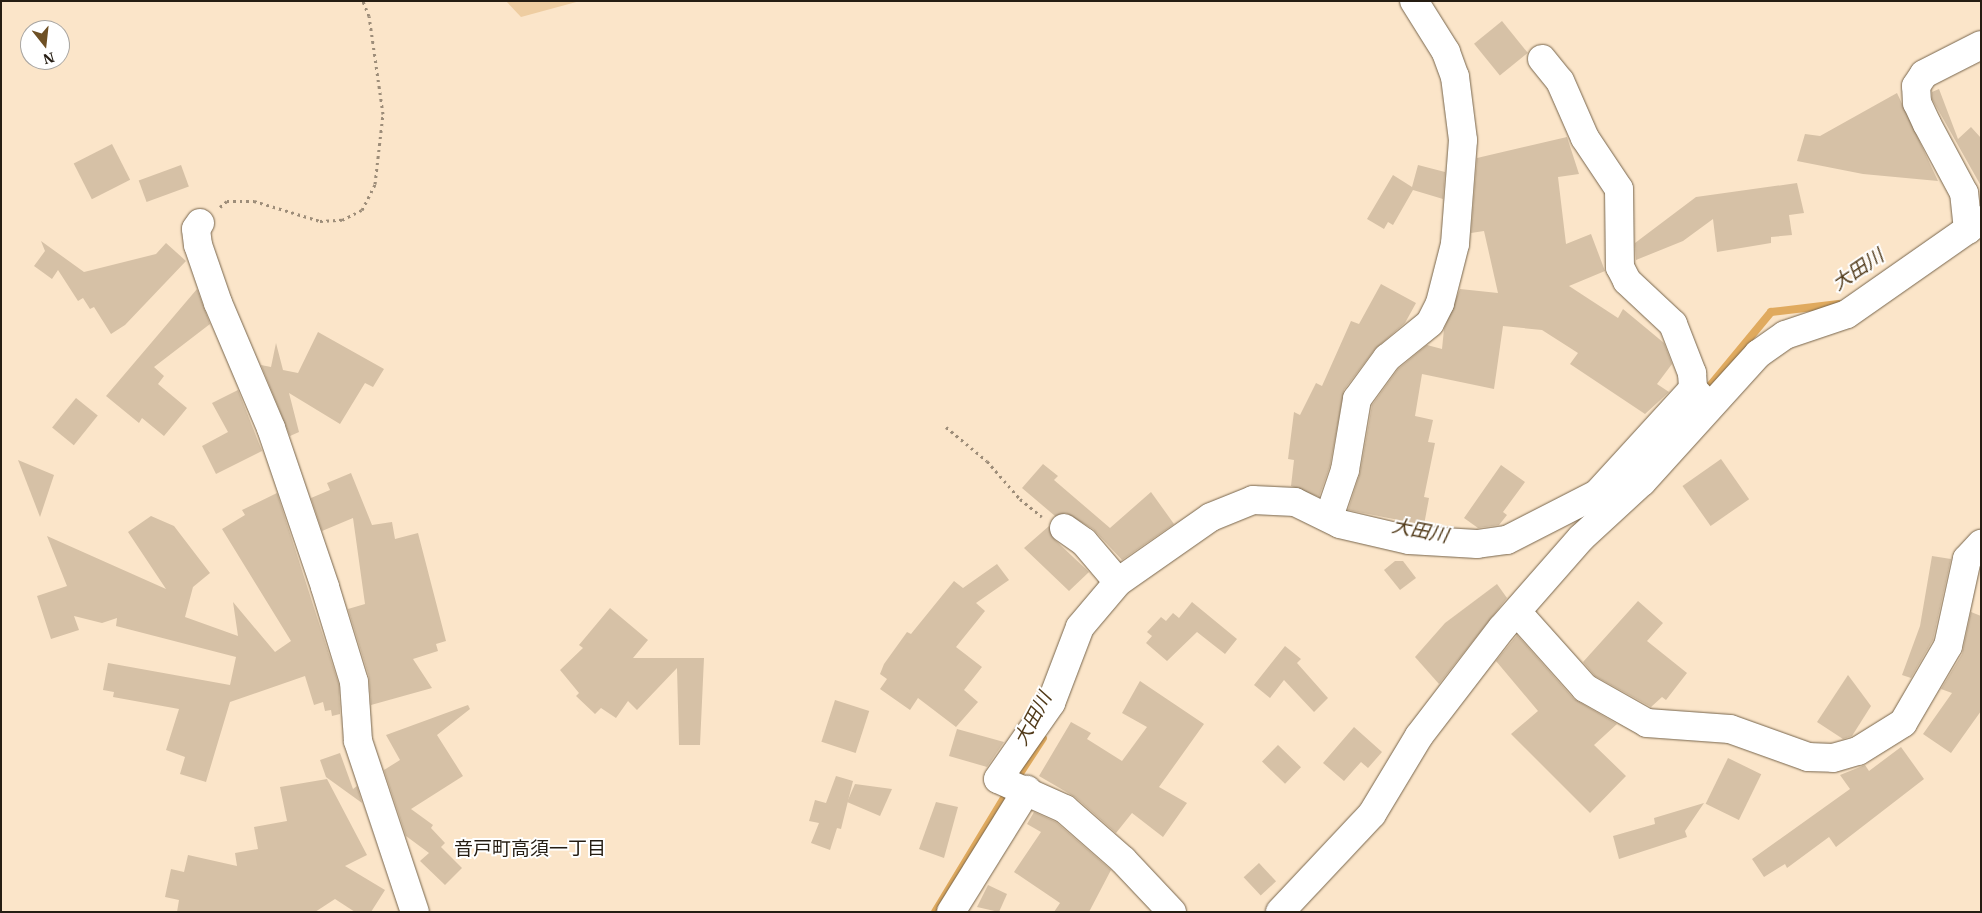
<!DOCTYPE html>
<html>
<head>
<meta charset="utf-8">
<style>
  body { margin:0 }
  #map { position:relative; width:1982px; height:913px; overflow:hidden; background:#fbe5c9; font-family:"IBM Plex Serif","Noto Sans JP",serif }
  div>[style] { position:absolute }
  [style*='--x'] { left:calc(var(--x)*1px); top:calc(var(--y)*1px); width:calc(var(--w)*1px); rotate:calc(var(--a)*1deg) }
  .green>* { inset:0; background:#eecda1 }
  .stream>* { height:8px; margin:-4px; padding:0 4px; transform-origin:4px; border-radius:4px; background:#e0aa5e }
  .building>* { inset:0; background:#d6c1a6; transform-origin:0 0 }
  .path>* { height:3px; margin-top:-1.5px; transform-origin:0; background:repeating-linear-gradient(90deg,#9d8d79 0 2.5px,transparent 0 6.5px) }
  .roads { filter:drop-shadow(0 0 1px #77654c) drop-shadow(0 0 1px #77654c) }
  .street>* { height:28px; margin:-14px; padding:0 14px; transform-origin:14px; border-radius:14px; background:#fff }
  span { translate:-50% -50%; white-space:nowrap; text-align:center; line-height:1.15; -webkit-text-stroke:4px #fff; paint-order:stroke }
  .water-label { font-size:19px; color:#513a19; font-style:italic }
  .neighbourhood-label { font-size:19px; color:#251d13 }
  .frame { position:absolute; inset:0; border:2px solid #251d13; pointer-events:none }
  .north { position:absolute; left:20px; top:20px; width:50px; height:50px; box-sizing:border-box; background:#fff; border:1px solid #a8a5a1; border-radius:50%; rotate:164deg; font-size:14px; font-weight:700; line-height:20px; text-align:center; color:#251d13 }
  .north::after { content:''; display:block; margin:auto; width:18px; height:22px; background:#6e5024; clip-path:polygon(50% 0,100% 100%,50% 72%,0 100%) }
</style>
</head>
<body>
<div id="map">
  <div class="green">
    <i style="clip-path:polygon(506px 1px,580px 1px,521px 17px)"></i>
  </div>
  <div class="stream">
    <i style="--x:1704;--y:393;--w:105;--a:-50.4"></i>
    <i style="--x:1771;--y:312;--w:68;--a:-6.7"></i>
    <i style="--x:1015;--y:781;--w:51;--a:-56.9"></i>
    <i style="--x:935;--y:912;--w:143;--a:-58.8"></i>
  </div>
  <div class="building">
    <i style="left:1502px;top:21px;width:41px;height:36px;rotate:51deg"></i>
    <i style="clip-path:polygon(1939px 89px,1958px 139px,1971px 127px,1981px 138px,1981px 186px,1932px 99px,1932px 92px)"></i>
    <i style="clip-path:polygon(1897px 93px,1938px 181px,1863px 174px,1797px 161px,1805px 134px,1820px 136px)"></i>
    <i style="clip-path:polygon(1567px 137px,1579px 174px,1558px 177px,1566px 244px,1591px 234px,1605px 271px,1569px 286px,1618px 318px,1623px 309px,1664px 343px,1672px 364px,1657px 384px,1669px 392px,1645px 414px,1570px 364px,1578px 353px,1542px 330px,1503px 326px,1494px 389px,1422px 374px,1415px 416px,1433px 420px,1428px 442px,1435px 443px,1424px 497px,1429px 498px,1424px 525px,1348px 510px,1360px 473px,1372px 405px,1398px 369px,1427px 345px,1442px 349px,1444px 329px,1460px 289px,1498px 293px,1484px 231px,1471px 233px,1477px 158px)"></i>
    <i style="left:112px;top:144px;width:40px;height:43px;rotate:63deg"></i>
    <i style="left:181px;top:165px;width:23px;height:45px;rotate:70deg"></i>
    <i style="clip-path:polygon(1418px 165px,1445px 172px,1443px 199px,1413px 190px,1393px 225px,1388px 222px,1384px 229px,1367px 219px,1393px 175px,1412px 187px)"></i>
    <i style="clip-path:polygon(1797px 183px,1804px 213px,1789px 215px,1792px 235px,1771px 237px,1771px 243px,1717px 252px,1713px 219px,1683px 241px,1636px 260px,1635px 243px,1696px 197px)"></i>
    <i style="clip-path:polygon(41px 241px,84px 272px,156px 254px,166px 243px,186px 261px,125px 325px,111px 334px,94px 307px,90px 309px,83px 298px,78px 301px,58px 270px,52px 279px,34px 266px,45px 251px)"></i>
    <i style="clip-path:polygon(1381px 284px,1416px 303px,1405px 323px,1375px 349px,1344px 390px,1330px 466px,1319px 497px,1291px 486px,1294px 460px,1288px 459px,1294px 412px,1300px 415px,1316px 383px,1322px 386px,1351px 321px,1359px 324px)"></i>
    <i style="clip-path:polygon(197px 289px,210px 324px,154px 367px,164px 376px,158px 384px,187px 408px,164px 436px,142px 418px,139px 423px,106px 396px)"></i>
    <i style="clip-path:polygon(318px 332px,384px 369px,373px 387px,365px 383px,340px 424px,289px 393px,299px 432px,290px 436px,261px 365px,271px 367px,276px 343px,283px 370px,298px 373px)"></i>
    <i style="clip-path:polygon(238px 390px,262px 451px,216px 474px,202px 446px,228px 432px,212px 403px)"></i>
    <i style="left:76px;top:398px;width:28px;height:38px;rotate:39deg"></i>
    <i style="left:1721px;top:459px;width:49px;height:47px;rotate:55deg"></i>
    <i style="clip-path:polygon(18px 460px,54px 475px,40px 517px)"></i>
    <i style="clip-path:polygon(1043px 464px,1058px 476px,1054px 480px,1110px 528px,1151px 492px,1174px 524px,1122px 560px,1093px 529px,1066px 513px,1055px 516px,1022px 488px)"></i>
    <i style="clip-path:polygon(1501px 465px,1525px 482px,1503px 512px,1507px 515px,1499px 525px,1478px 528px,1464px 518px)"></i>
    <i style="clip-path:polygon(351px 473px,372px 525px,392px 522px,395px 539px,418px 533px,446px 641px,436px 644px,438px 651px,413px 659px,432px 688px,371px 705px,369px 677px,348px 609px,365px 604px,353px 518px,322px 531px,311px 498px,330px 490px,327px 483px)"></i>
    <i style="clip-path:polygon(277px 493px,339px 685px,340px 714px,332px 716px,331px 710px,325px 711px,323px 702px,314px 705px,305px 676px,230px 702px,206px 782px,180px 774px,185px 757px,166px 750px,179px 709px,113px 697px,114px 692px,103px 690px,108px 663px,230px 685px,236px 657px,116px 626px,117px 618px,102px 623px,74px 616px,79px 630px,51px 639px,37px 596px,67px 586px,47px 536px,166px 589px,128px 532px,151px 516px,174px 526px,210px 573px,193px 587px,185px 617px,238px 636px,233px 602px,275px 652px,291px 641px,222px 529px,245px 515px,242px 510px)"></i>
    <i style="clip-path:polygon(1049px 526px,1055px 540px,1089px 572px,1069px 591px,1024px 548px)"></i>
    <i style="clip-path:polygon(1932px 556px,1951px 559px,1933px 640px,1911px 678px,1902px 675px,1920px 626px)"></i>
    <i style="clip-path:polygon(1395px 561px,1403px 561px,1416px 578px,1400px 590px,1384px 570px)"></i>
    <i style="clip-path:polygon(997px 564px,1009px 580px,976px 603px,985px 611px,956px 647px,982px 667px,964px 690px,978px 702px,956px 727px,918px 698px,910px 710px,880px 689px,887px 679px,880px 674px,884px 664px,907px 632px,911px 634px,954px 581px,963px 588px)"></i>
    <i style="clip-path:polygon(1497px 584px,1507px 598px,1439px 684px,1415px 657px,1445px 623px)"></i>
    <i style="clip-path:polygon(1638px 601px,1663px 623px,1647px 641px,1687px 673px,1666px 700px,1662px 697px,1651px 707px,1595px 676px,1583px 662px)"></i>
    <i style="clip-path:polygon(1192px 602px,1237px 639px,1225px 654px,1197px 632px,1167px 661px,1146px 643px,1152px 636px,1147px 632px,1161px 617px,1166px 621px,1173px 613px,1179px 618px)"></i>
    <i style="clip-path:polygon(610px 608px,648px 640px,633px 658px,704px 658px,700px 745px,679px 745px,677px 668px,637px 710px,628px 701px,616px 718px,601px 708px,595px 714px,576px 696px,579px 693px,560px 670px,583px 648px,579px 645px)"></i>
    <i style="clip-path:polygon(1971px 612px,1981px 616px,1981px 711px,1951px 753px,1923px 734px,1952px 693px,1941px 689px,1962px 654px)"></i>
    <i style="clip-path:polygon(1517px 635px,1574px 699px,1617px 724px,1594px 745px,1626px 776px,1590px 813px,1511px 734px,1538px 711px,1496px 661px)"></i>
    <i style="clip-path:polygon(1285px 646px,1301px 659px,1297px 663px,1328px 698px,1314px 712px,1284px 680px,1270px 698px,1254px 685px)"></i>
    <i style="clip-path:polygon(1848px 675px,1871px 706px,1852px 736px,1843px 739px,1817px 722px)"></i>
    <i style="clip-path:polygon(1140px 681px,1204px 724px,1159px 787px,1187px 803px,1163px 837px,1132px 813px,1116px 833px,1075px 797px,1039px 776px,1071px 722px,1091px 733px,1087px 739px,1122px 761px,1147px 727px,1122px 713px)"></i>
    <i style="left:835px;top:700px;width:36px;height:44px;rotate:18deg"></i>
    <i style="clip-path:polygon(468px 705px,470px 709px,437px 735px,463px 776px,411px 809px,433px 825px,431px 828px,445px 843px,441px 847px,462px 868px,445px 885px,420px 861px,429px 853px,406px 836px,384px 770px,400px 760px,386px 735px)"></i>
    <i style="clip-path:polygon(1354px 727px,1382px 752px,1368px 768px,1361px 762px,1344px 781px,1323px 763px)"></i>
    <i style="clip-path:polygon(957px 729px,1004px 742px,987px 767px,949px 756px)"></i>
    <i style="left:1278px;top:745px;width:32px;height:23px;rotate:44deg"></i>
    <i style="clip-path:polygon(1901px 747px,1924px 779px,1836px 847px,1829px 837px,1787px 868px,1785px 864px,1764px 877px,1752px 859px,1850px 789px,1840px 775px,1865px 765px,1869px 771px)"></i>
    <i style="clip-path:polygon(340px 753px,353px 789px,357px 786px,362px 803px,326px 777px,320px 760px)"></i>
    <i style="left:1728px;top:758px;width:37px;height:51px;rotate:26deg"></i>
    <i style="clip-path:polygon(836px 776px,853px 781px,841px 829px,837px 828px,830px 850px,811px 843px,819px 823px,809px 821px,815px 800px,826px 803px)"></i>
    <i style="clip-path:polygon(327px 779px,367px 855px,345px 866px,385px 890px,371px 912px,355px 912px,335px 899px,315px 912px,177px 912px,179px 900px,165px 897px,171px 869px,184px 872px,188px 855px,237px 866px,235px 853px,258px 849px,254px 827px,287px 821px,280px 787px)"></i>
    <i style="clip-path:polygon(855px 784px,892px 789px,880px 816px,847px 802px)"></i>
    <i style="clip-path:polygon(936px 802px,958px 807px,944px 858px,919px 849px)"></i>
    <i style="clip-path:polygon(1704px 803px,1685px 831px,1687px 837px,1619px 859px,1613px 836px,1655px 824px,1654px 818px)"></i>
    <i style="clip-path:polygon(1034px 812px,1056px 822px,1111px 870px,1089px 912px,1054px 912px,1060px 903px,1014px 872px,1041px 832px,1027px 824px)"></i>
    <i style="left:1259px;top:863px;width:25px;height:21px;rotate:47deg"></i>
    <i style="clip-path:polygon(988px 885px,1007px 894px,999px 912px,977px 907px)"></i>
  </div>
  <div class="path">
    <i style="--x:220;--y:207;--w:9;--a:-41"></i>
    <i style="--x:227;--y:201;--w:27;--a:0"></i>
    <i style="--x:254;--y:201;--w:69;--a:16.9"></i>
    <i style="--x:320;--y:221;--w:22;--a:-3"></i>
    <i style="--x:342;--y:220;--w:22;--a:-27"></i>
    <i style="--x:362;--y:210;--w:29;--a:-63"></i>
    <i style="--x:375;--y:184;--w:70;--a:-83.5"></i>
    <i style="--x:383;--y:114;--w:99;--a:-98.1"></i>
    <i style="--x:369;--y:16;--w:16;--a:-112"></i>
    <i style="--x:946;--y:427;--w:53;--a:39.7"></i>
    <i style="--x:987;--y:461;--w:50;--a:49"></i>
    <i style="--x:1020;--y:499;--w:28;--a:39"></i>
  </div>
  <div class="roads">
    <div class="street">
      <i style="--x:1542;--y:59;--w:28;--a:51"></i>
      <i style="--x:1560;--y:81;--w:62;--a:66.3"></i>
      <i style="--x:1585;--y:138;--w:61;--a:56.3"></i>
      <i style="--x:1619;--y:189;--w:78;--a:89.3"></i>
      <i style="--x:1620;--y:267;--w:16;--a:63"></i>
      <i style="--x:1627;--y:281;--w:63;--a:43.1"></i>
      <i style="--x:1673;--y:324;--w:53;--a:68.8"></i>
      <i style="--x:1692;--y:373;--w:16;--a:86"></i>
      <i style="--x:200;--y:223;--w:7;--a:124"></i>
      <i style="--x:196;--y:229;--w:16;--a:83"></i>
      <i style="--x:198;--y:245;--w:61;--a:71"></i>
      <i style="--x:218;--y:303;--w:136;--a:67"></i>
      <i style="--x:271;--y:428;--w:168;--a:71.2"></i>
      <i style="--x:325;--y:587;--w:99;--a:73"></i>
      <i style="--x:354;--y:682;--w:59;--a:86.1"></i>
      <i style="--x:358;--y:741;--w:180;--a:71.6"></i>
      <i style="--x:1968;--y:230;--w:37;--a:-96"></i>
      <i style="--x:1964;--y:193;--w:78;--a:-118.2"></i>
      <i style="--x:1927;--y:124;--w:23;--a:-115"></i>
      <i style="--x:1917;--y:103;--w:17;--a:-93"></i>
      <i style="--x:1916;--y:86;--w:14;--a:-56"></i>
      <i style="--x:1924;--y:74;--w:64;--a:-27"></i>
      <i style="--x:1329;--y:517;--w:50;--a:-71.2"></i>
      <i style="--x:1345;--y:470;--w:72;--a:-80.4"></i>
      <i style="--x:1357;--y:399;--w:51;--a:-53.8"></i>
      <i style="--x:1387;--y:358;--w:55;--a:-39.1"></i>
      <i style="--x:1430;--y:323;--w:22;--a:-63"></i>
      <i style="--x:1440;--y:303;--w:61;--a:-75.7"></i>
      <i style="--x:1455;--y:244;--w:104;--a:-85.6"></i>
      <i style="--x:1463;--y:140;--w:64;--a:-97.2"></i>
      <i style="--x:1455;--y:77;--w:27;--a:-110"></i>
      <i style="--x:1446;--y:52;--w:60;--a:-122.1"></i>
      <i style="--x:1064;--y:528;--w:24;--a:35"></i>
      <i style="--x:1084;--y:542;--w:52;--a:49.6"></i>
      <i style="--x:1518;--y:613;--w:101;--a:48.2"></i>
      <i style="--x:1585;--y:688;--w:71;--a:29.4"></i>
      <i style="--x:1647;--y:723;--w:83;--a:4.1"></i>
      <i style="--x:1730;--y:729;--w:83;--a:19.7"></i>
      <i style="--x:1808;--y:757;--w:25;--a:2"></i>
      <i style="--x:1833;--y:758;--w:26;--a:-16"></i>
      <i style="--x:1858;--y:751;--w:53;--a:-31.9"></i>
      <i style="--x:1903;--y:723;--w:89;--a:-59.7"></i>
      <i style="--x:1948;--y:646;--w:89;--a:-77.7"></i>
      <i style="--x:1967;--y:559;--w:21;--a:-47"></i>
      <i style="--x:951;--y:912;--w:144;--a:-58.1"></i>
      <i style="--x:1172;--y:912;--w:71;--a:-133.3"></i>
      <i style="--x:1123;--y:860;--w:77;--a:-138.7"></i>
      <i style="--x:1065;--y:809;--w:73;--a:-155.9"></i>
      <i style="--x:998;--y:779;--w:93;--a:-55.1"></i>
      <i style="--x:1051;--y:703;--w:81;--a:-69.1"></i>
      <i style="--x:1080;--y:627;--w:59;--a:-49.8"></i>
      <i style="--x:1118;--y:582;--w:113;--a:-35"></i>
      <i style="--x:1211;--y:517;--w:45;--a:-22"></i>
      <i style="--x:1253;--y:500;--w:42;--a:2.7"></i>
      <i style="--x:1295;--y:502;--w:50;--a:26.1"></i>
      <i style="--x:1340;--y:524;--w:71;--a:13.1"></i>
      <i style="--x:1409;--y:540;--w:68;--a:3.4"></i>
      <i style="--x:1477;--y:544;--w:30;--a:-8"></i>
      <i style="--x:1507;--y:540;--w:101;--a:-27.1"></i>
      <i style="--x:1597;--y:494;--w:142;--a:-47.6"></i>
      <i style="--x:1693;--y:389;--w:23;--a:47"></i>
      <i style="--x:1280;--y:912;--w:134;--a:-46.8"></i>
      <i style="--x:1372;--y:814;--w:91;--a:-58.9"></i>
      <i style="--x:1419;--y:736;--w:136;--a:-52.5"></i>
      <i style="--x:1502;--y:628;--w:120;--a:-48.7"></i>
      <i style="--x:1581;--y:538;--w:83;--a:-42.6"></i>
      <i style="--x:1642;--y:482;--w:173;--a:-47.8"></i>
      <i style="--x:1758;--y:354;--w:33;--a:-35"></i>
      <i style="--x:1785;--y:335;--w:65;--a:-18.7"></i>
      <i style="--x:1847;--y:314;--w:164;--a:-35"></i>
    </div>
  </div>
  <div class="water-label">
    <span style="left:1858px;top:270px;rotate:-34deg">大田川</span>
    <span style="left:1420px;top:531px;rotate:11deg">大田川</span>
    <span style="left:1033px;top:719px;rotate:-62deg">大田川</span>
  </div>
  <div class="neighbourhood-label">
    <span style="left:530px;top:849px">音戸町高須一丁目</span>
  </div>
  <div class="frame"></div>
  <div class="north">N</div>
</div>
</body>
</html>
